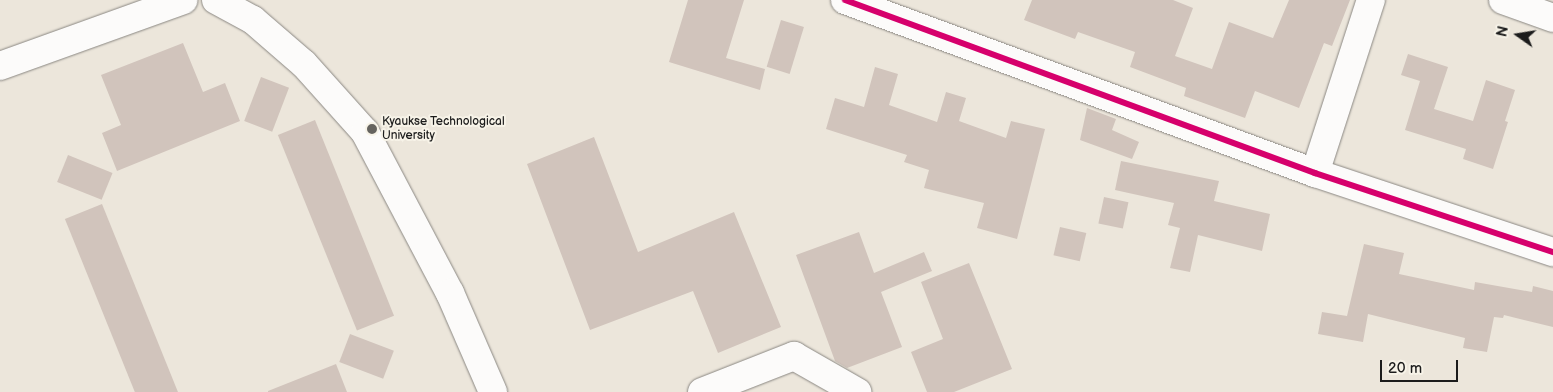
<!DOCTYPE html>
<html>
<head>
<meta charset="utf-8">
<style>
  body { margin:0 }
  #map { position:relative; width:1553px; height:392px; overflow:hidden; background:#ece6db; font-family:"Balsamiq Sans",sans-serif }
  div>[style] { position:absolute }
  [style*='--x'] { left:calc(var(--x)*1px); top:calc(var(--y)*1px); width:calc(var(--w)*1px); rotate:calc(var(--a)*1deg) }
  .building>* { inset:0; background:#d1c4bc; transform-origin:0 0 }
  .roads { filter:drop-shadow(0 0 1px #8a8782) drop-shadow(0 0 1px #8a8782) }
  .minor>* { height:28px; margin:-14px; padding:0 14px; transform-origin:14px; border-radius:14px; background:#fcfbfa }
  .cycleway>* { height:6px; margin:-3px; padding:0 3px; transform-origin:3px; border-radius:3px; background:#d6006c }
  .dots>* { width:14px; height:14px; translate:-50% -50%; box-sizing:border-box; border:2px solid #f7f3e8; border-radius:50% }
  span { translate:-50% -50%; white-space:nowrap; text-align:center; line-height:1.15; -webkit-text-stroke:4px #f7f3e8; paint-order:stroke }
  .poi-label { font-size:12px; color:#1c1c1c }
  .left { translate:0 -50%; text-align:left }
  .north { position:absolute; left:1493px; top:10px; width:50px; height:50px; -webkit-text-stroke:4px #f7f3e8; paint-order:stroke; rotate:283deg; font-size:14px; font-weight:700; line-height:20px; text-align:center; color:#1c1c1c }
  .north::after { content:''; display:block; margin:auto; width:18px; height:22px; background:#1c1c1c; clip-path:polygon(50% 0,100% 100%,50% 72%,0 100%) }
  .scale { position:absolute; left:1380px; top:360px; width:78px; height:22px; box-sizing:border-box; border:2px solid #1c1c1c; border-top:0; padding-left:6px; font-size:15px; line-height:18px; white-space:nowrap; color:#1c1c1c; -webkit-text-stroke:4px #f7f3e8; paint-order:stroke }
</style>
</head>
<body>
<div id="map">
  <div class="building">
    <i style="clip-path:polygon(688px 0,744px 0,726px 58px,765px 69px,760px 90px,669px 62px)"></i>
    <i style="clip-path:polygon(1032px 0,1173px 0,1193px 8px,1175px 56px,1212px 69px,1229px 22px,1273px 38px,1289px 0,1350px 0,1332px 46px,1324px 43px,1299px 108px,1255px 91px,1245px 118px,1184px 96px,1186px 88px,1130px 67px,1135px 52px,1078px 32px,1075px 39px,1024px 20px)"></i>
    <i style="left:781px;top:20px;width:24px;height:49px;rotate:17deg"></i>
    <i style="clip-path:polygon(183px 43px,203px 92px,225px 83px,240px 121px,117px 171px,102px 133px,121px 125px,101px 75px)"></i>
    <i style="clip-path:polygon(1408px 54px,1448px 67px,1434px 109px,1473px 121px,1486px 80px,1515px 90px,1505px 121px,1508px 122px,1493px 169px,1463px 159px,1466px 149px,1405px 130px,1420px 81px,1401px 75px)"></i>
    <i style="clip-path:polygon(875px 67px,898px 74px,889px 105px,937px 122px,946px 92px,966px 98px,959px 121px,1006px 138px,1011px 121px,1045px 129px,1017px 239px,977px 228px,984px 203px,924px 188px,929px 170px,904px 162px,907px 155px,826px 129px,835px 98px,864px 107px)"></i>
    <i style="left:261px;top:77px;width:30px;height:47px;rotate:21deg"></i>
    <i style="clip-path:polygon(1087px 108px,1116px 119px,1112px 130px,1139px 142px,1132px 159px,1080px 140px)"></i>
    <i style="left:315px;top:120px;width:211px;height:40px;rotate:68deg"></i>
    <i style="clip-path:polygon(594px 137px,638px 252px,734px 212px,781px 327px,718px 353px,693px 291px,590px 330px,527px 164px)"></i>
    <i style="left:68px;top:155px;width:48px;height:29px;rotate:22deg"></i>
    <i style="clip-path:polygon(1121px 161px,1219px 181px,1214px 201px,1270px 214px,1262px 251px,1198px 235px,1190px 272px,1170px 268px,1180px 228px,1168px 225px,1174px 203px,1115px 190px)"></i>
    <i style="left:1104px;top:197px;width:25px;height:27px;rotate:12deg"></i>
    <i style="left:102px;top:204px;width:203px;height:40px;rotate:68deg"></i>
    <i style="left:1060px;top:227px;width:27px;height:29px;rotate:13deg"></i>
    <i style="clip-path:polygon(859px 232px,874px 273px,924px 252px,932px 271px,881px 292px,902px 347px,847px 368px,835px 361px,796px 255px)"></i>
    <i style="clip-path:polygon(1364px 244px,1404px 253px,1399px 274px,1474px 290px,1475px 282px,1532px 292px,1533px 286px,1553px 291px,1553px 327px,1504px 315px,1503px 318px,1494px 317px,1487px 352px,1463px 348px,1465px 338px,1368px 314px,1363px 342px,1318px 334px,1322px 312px,1347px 316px)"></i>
    <i style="clip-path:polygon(969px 263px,1012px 369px,954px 392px,927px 392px,911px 352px,943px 339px,921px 282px)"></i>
    <i style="left:350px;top:334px;width:47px;height:30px;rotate:21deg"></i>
    <i style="clip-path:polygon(336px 364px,347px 392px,268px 392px,268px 391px)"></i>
  </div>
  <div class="roads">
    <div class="minor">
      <i style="--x:216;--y:0;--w:42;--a:28.4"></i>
      <i style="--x:253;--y:20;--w:67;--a:40.8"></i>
      <i style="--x:304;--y:64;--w:91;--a:48.1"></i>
      <i style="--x:365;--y:132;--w:182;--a:62.2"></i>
      <i style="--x:450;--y:293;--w:108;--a:66.5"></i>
      <i style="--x:845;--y:0;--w:501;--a:20.21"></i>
      <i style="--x:1315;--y:173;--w:251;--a:18.4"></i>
      <i style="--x:1503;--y:0;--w:53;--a:19.8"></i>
      <i style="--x:0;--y:66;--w:195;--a:-19.8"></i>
      <i style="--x:1315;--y:173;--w:182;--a:-72.1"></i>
      <i style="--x:702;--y:392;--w:99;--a:-21.4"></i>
      <i style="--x:794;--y:356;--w:73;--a:29.7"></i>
    </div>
  </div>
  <div class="cycleway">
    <i style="--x:845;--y:0;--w:501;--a:20.21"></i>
    <i style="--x:1315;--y:173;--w:251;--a:18.4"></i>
  </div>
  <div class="dots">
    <i style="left:372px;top:129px;background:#65635f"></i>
  </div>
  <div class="poi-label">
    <span class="left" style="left:382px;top:129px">Kyaukse Technological<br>University</span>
  </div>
  <div class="north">N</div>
  <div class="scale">20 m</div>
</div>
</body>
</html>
